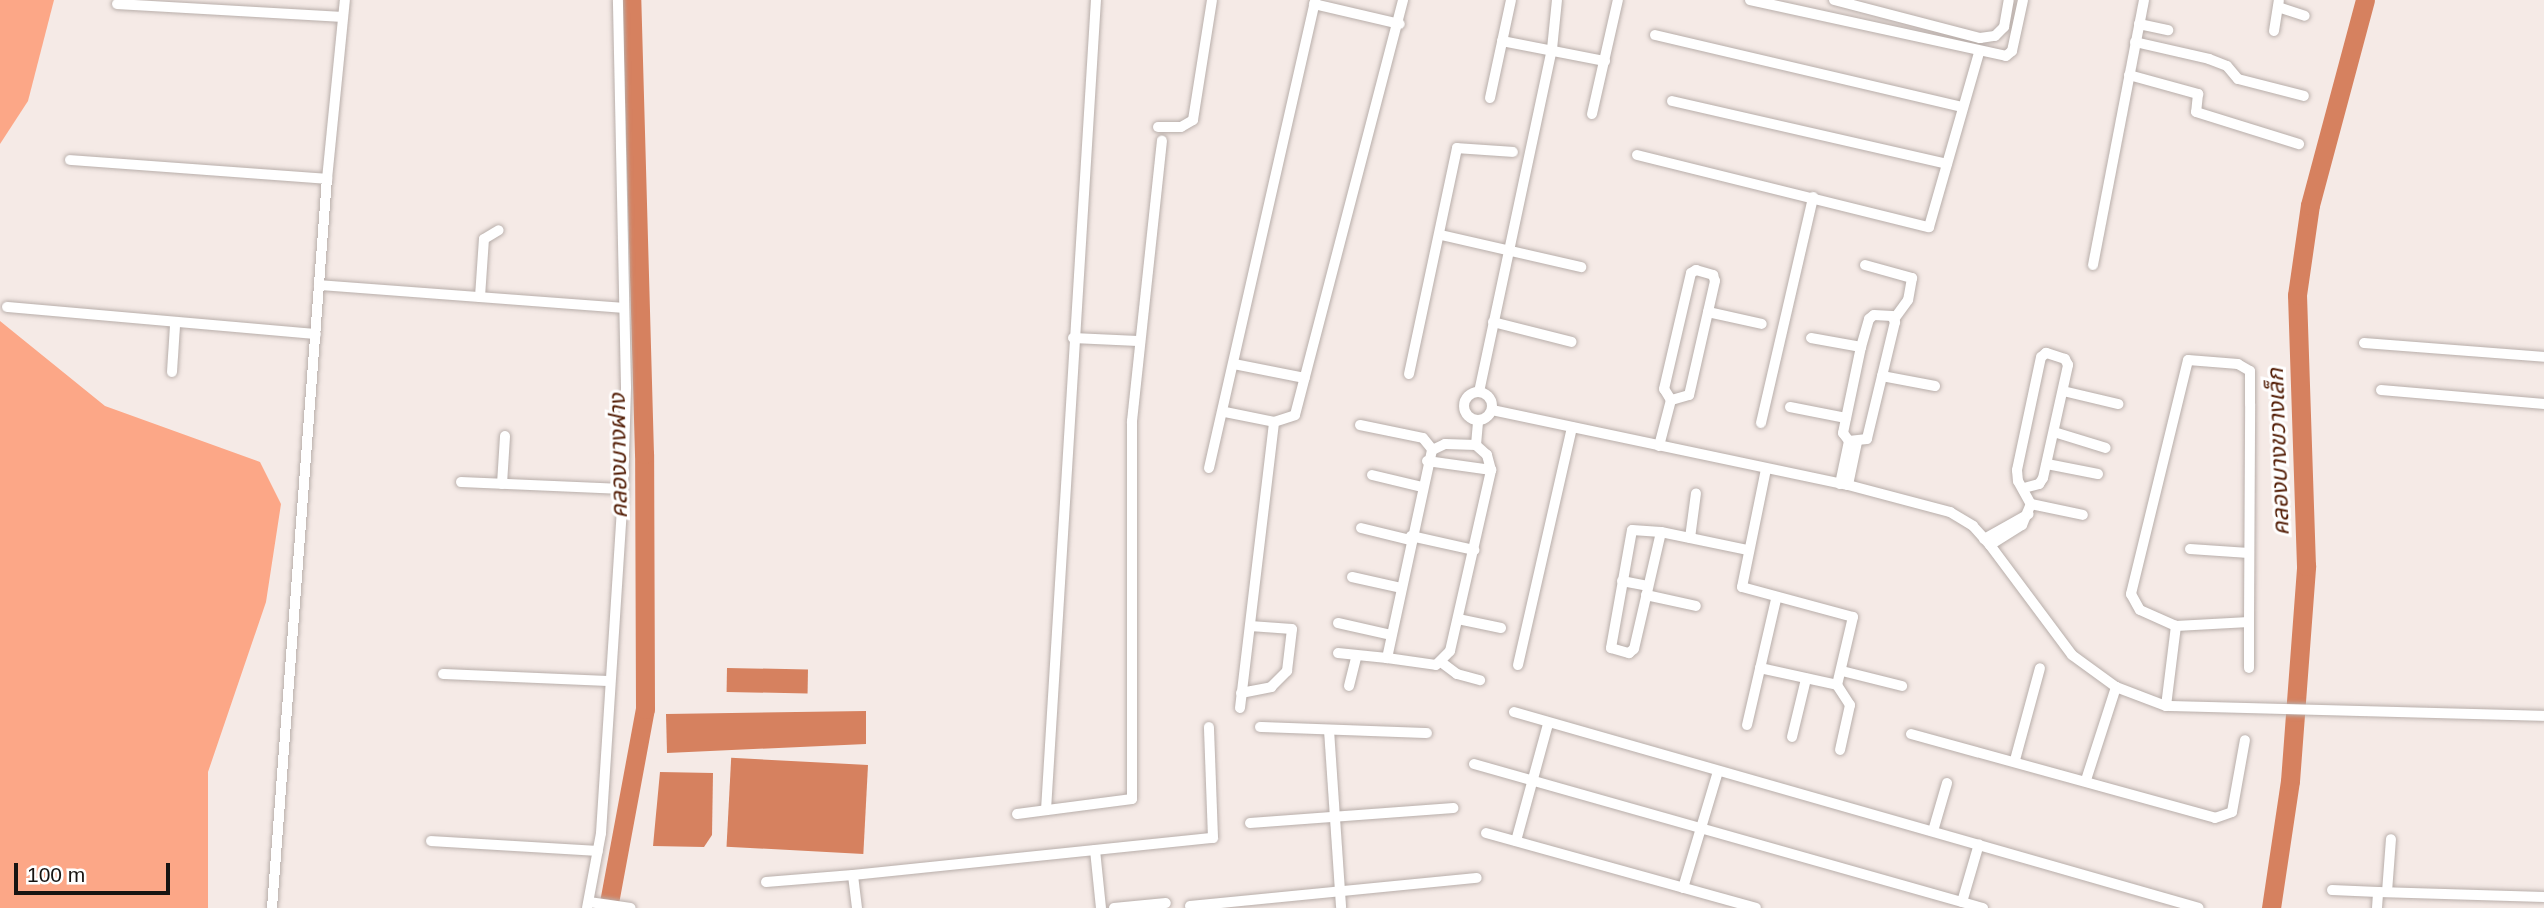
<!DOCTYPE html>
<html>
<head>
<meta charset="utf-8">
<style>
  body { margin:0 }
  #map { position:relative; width:2544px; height:908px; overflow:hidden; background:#f5eae6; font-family:Arial,"Noto Sans Thai",sans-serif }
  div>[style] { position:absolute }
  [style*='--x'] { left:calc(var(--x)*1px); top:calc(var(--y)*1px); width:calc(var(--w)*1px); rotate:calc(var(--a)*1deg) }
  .green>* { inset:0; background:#fca787 }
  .water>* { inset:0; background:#d6815f; transform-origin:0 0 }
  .river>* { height:19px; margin:-9.5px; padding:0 9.5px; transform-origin:9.5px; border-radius:9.5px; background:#d6815f }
  .roads { filter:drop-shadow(0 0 2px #b8aeaa) drop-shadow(0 0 2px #b8aeaa) }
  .street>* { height:10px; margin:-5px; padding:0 5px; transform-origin:5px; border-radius:5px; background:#fff }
  .street>.ring { margin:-5px; padding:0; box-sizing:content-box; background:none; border:10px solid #fff; border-radius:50% }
  span { translate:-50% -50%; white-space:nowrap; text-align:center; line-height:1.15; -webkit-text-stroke:6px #fff; paint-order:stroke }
  .water-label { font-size:23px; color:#511b03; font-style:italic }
  .scale { position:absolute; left:14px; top:863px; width:156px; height:32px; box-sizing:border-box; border:4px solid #171412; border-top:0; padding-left:9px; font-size:21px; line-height:24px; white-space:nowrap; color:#171412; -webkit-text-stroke:5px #fff; paint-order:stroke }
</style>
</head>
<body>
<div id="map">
  <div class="green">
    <i style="clip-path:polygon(0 0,54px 0,28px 101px,0 144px)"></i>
    <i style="clip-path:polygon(0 321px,105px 406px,260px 462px,281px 504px,266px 602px,208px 772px,208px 908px,0 908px)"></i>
  </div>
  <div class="water">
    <i style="left:727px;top:668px;width:81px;height:24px;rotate:1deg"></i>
    <i style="clip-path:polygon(866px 711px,866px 744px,667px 753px,666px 714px)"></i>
    <i style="left:868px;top:765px;width:89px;height:137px;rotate:93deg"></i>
    <i style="clip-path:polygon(660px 772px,713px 773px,712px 835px,704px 847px,653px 846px)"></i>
  </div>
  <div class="river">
    <i style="--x:608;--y:908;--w:202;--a:-79.5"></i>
    <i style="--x:645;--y:709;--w:255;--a:-90.2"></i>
    <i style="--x:644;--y:454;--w:454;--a:-91.6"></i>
    <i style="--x:2271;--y:908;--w:128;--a:-81.5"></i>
    <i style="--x:2290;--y:781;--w:216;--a:-85.7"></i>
    <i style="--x:2306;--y:566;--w:271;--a:-91.9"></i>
    <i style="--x:2297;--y:295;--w:91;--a:-81.8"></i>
    <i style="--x:2310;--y:205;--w:212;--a:-75"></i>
  </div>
  <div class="roads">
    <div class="street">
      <i style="--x:1750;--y:0;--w:262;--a:12.3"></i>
      <i style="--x:2006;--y:56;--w:8;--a:-40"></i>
      <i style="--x:2012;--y:51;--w:52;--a:-77.8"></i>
      <i style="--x:1834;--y:0;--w:151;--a:14.6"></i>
      <i style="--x:1980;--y:38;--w:15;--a:-8"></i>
      <i style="--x:1995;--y:36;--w:13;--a:-45"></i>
      <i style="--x:2004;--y:27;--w:27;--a:-80"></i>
      <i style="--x:117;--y:4;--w:226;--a:3.3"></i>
      <i style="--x:1314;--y:4;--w:88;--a:13.1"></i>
      <i style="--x:2278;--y:7;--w:28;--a:18"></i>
      <i style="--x:2139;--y:24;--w:30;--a:12"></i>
      <i style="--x:2274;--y:31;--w:31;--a:-81"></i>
      <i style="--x:1655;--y:35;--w:316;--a:13.2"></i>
      <i style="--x:1502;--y:41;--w:105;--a:11"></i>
      <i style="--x:2135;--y:42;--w:76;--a:12.9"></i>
      <i style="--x:2209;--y:59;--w:19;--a:21"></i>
      <i style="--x:2227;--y:66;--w:17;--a:50"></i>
      <i style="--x:2238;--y:79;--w:68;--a:14.4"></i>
      <i style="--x:2129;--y:75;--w:72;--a:15.4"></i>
      <i style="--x:2198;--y:94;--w:18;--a:96"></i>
      <i style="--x:2196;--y:112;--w:108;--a:17.3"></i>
      <i style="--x:1490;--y:98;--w:100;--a:-77.9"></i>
      <i style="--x:1672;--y:101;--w:282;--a:12.9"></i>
      <i style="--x:1592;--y:114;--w:117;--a:-77.2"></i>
      <i style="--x:1158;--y:127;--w:23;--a:0"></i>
      <i style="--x:1181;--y:127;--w:14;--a:-30"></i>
      <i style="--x:1193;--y:120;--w:121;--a:-81"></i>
      <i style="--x:1637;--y:155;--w:301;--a:13.9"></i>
      <i style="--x:1929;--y:227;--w:181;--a:-74"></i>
      <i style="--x:70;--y:160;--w:258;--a:4.2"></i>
      <i style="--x:1441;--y:235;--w:144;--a:12.9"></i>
      <i style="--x:1865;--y:265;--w:49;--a:15.5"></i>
      <i style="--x:1912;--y:278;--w:22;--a:100"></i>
      <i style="--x:1908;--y:300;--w:22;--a:126"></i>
      <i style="--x:2093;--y:265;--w:270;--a:-79.1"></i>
      <i style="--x:1696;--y:270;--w:18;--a:16"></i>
      <i style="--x:1713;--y:275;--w:6;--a:72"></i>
      <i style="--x:1715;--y:281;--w:117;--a:102.8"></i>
      <i style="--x:1689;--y:395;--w:19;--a:164"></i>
      <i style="--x:1671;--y:400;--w:13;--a:-122"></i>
      <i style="--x:1664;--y:389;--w:119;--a:-76.9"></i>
      <i style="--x:1691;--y:273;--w:6;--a:-31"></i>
      <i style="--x:319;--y:285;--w:305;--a:4.3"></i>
      <i style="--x:480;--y:297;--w:58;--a:-86.1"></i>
      <i style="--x:484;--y:239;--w:17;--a:-31"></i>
      <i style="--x:7;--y:307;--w:310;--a:5"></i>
      <i style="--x:1708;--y:312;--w:55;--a:12.5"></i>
      <i style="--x:1874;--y:315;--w:18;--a:3"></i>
      <i style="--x:1892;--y:316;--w:7;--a:63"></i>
      <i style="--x:1895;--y:322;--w:120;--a:103.5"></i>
      <i style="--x:1867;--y:439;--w:18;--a:174"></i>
      <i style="--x:1849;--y:441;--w:10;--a:-127"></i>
      <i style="--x:1843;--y:433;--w:88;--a:-78.2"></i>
      <i style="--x:1861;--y:347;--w:29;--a:-74"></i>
      <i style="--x:1869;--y:319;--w:6;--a:-39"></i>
      <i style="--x:1493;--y:322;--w:81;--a:14.2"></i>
      <i style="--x:1073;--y:338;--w:65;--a:2.6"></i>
      <i style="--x:1811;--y:338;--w:51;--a:10.2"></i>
      <i style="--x:2364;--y:343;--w:181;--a:4.4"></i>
      <i style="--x:1234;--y:364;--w:72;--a:11.2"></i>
      <i style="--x:172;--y:372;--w:47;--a:-86.3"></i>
      <i style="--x:1409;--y:374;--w:231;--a:-78"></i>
      <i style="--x:1457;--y:148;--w:56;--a:4.1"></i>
      <i style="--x:1882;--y:376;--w:54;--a:10.7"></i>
      <i style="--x:2381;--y:390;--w:164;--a:4.9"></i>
      <i style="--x:2063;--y:391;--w:57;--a:13.3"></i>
      <i class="ring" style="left:1464px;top:392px;width:18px;height:18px"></i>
      <i style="--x:1479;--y:392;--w:351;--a:-78"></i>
      <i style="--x:1552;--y:49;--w:49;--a:-84.2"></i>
      <i style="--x:1790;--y:407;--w:57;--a:11.1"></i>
      <i style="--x:1492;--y:410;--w:364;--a:11.9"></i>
      <i style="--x:1848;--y:485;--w:106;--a:14.8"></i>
      <i style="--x:1950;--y:512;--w:27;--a:31"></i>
      <i style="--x:1973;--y:526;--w:25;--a:48"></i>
      <i style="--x:1990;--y:545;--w:137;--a:53.3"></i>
      <i style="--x:2072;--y:655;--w:54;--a:36"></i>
      <i style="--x:2116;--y:687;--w:53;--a:20.8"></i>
      <i style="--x:2166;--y:706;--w:378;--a:1.5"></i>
      <i style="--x:1225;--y:412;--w:50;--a:11.5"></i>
      <i style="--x:1274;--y:422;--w:22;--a:-18"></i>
      <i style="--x:1295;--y:415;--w:429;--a:-75.4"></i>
      <i style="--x:1761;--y:423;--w:232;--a:-77"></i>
      <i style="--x:1360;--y:425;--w:64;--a:11.7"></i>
      <i style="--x:1423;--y:438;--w:14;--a:51"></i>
      <i style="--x:2054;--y:432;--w:54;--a:17.1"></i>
      <i style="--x:1476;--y:445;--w:31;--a:-178"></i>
      <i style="--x:1445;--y:444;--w:14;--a:155"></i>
      <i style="--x:1432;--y:450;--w:213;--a:102.2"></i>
      <i style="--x:1387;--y:658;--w:49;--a:8.1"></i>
      <i style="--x:1436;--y:665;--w:20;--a:-45"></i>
      <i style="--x:1450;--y:651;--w:186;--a:-77.2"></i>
      <i style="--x:1491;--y:470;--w:16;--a:-105"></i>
      <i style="--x:1487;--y:455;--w:15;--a:-138"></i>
      <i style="--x:1476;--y:445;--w:25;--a:-85"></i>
      <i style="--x:1659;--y:446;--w:48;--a:-75.4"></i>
      <i style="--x:1427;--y:461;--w:65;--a:8"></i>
      <i style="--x:2047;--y:464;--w:52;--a:11.1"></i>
      <i style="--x:1209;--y:468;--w:480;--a:-77.2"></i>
      <i style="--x:1372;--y:475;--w:51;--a:13.5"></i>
      <i style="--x:461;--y:482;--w:162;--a:2.5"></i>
      <i style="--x:502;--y:484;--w:48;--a:-86.4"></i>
      <i style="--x:1840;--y:484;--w:44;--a:-78.2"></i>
      <i style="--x:1848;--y:485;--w:44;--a:-78.2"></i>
      <i style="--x:2024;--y:488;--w:16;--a:-15"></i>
      <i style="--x:2039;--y:484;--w:7;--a:-56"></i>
      <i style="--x:2043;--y:478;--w:116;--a:-77.5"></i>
      <i style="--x:2068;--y:365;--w:7;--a:-117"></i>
      <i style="--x:2065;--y:359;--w:20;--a:-162"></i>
      <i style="--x:2046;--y:353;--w:6;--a:141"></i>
      <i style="--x:2041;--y:357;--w:116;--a:102"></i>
      <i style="--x:2017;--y:470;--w:11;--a:85"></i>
      <i style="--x:2018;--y:481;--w:26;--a:61"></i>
      <i style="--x:1361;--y:528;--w:50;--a:13.8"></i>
      <i style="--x:1661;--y:532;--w:29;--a:-176"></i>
      <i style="--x:1632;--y:530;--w:120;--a:100.1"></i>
      <i style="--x:1611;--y:648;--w:19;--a:16"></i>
      <i style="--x:1629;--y:653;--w:6;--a:-39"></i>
      <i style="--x:1634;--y:649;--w:120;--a:-77"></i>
      <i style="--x:1661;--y:532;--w:89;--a:11.7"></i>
      <i style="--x:1411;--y:536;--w:65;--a:12.5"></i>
      <i style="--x:1690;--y:538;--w:45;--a:-82.4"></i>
      <i style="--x:1984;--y:539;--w:51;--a:-29.1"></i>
      <i style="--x:1990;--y:545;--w:38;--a:-32"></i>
      <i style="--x:2022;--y:525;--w:23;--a:-67"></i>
      <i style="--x:2031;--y:504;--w:53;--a:11.9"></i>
      <i style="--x:2190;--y:549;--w:59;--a:3.9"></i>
      <i style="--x:1352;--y:577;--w:50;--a:12.7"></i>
      <i style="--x:1622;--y:581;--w:26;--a:11"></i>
      <i style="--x:1646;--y:595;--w:51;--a:12.4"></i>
      <i style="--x:1458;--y:619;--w:44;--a:11.8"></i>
      <i style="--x:1338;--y:623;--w:54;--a:12.8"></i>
      <i style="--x:1338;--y:653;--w:49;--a:5.8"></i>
      <i style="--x:1441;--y:662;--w:20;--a:37"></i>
      <i style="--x:1457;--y:674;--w:24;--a:15"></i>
      <i style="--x:1518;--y:665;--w:244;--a:-77.2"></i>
      <i style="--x:1760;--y:668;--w:79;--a:12.4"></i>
      <i style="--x:1837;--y:685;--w:70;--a:-76.8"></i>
      <i style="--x:1853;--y:617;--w:115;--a:-164.9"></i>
      <i style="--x:1742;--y:587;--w:120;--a:-78.5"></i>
      <i style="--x:2249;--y:668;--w:46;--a:-90"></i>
      <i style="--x:2249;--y:622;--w:218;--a:-89.7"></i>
      <i style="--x:2250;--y:404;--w:33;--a:-90"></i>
      <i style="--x:2250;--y:371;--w:14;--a:-150"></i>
      <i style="--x:2238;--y:364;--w:50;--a:-175.4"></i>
      <i style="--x:2188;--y:360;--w:241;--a:103.7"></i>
      <i style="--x:2131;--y:594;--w:18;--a:61"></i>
      <i style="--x:2140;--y:610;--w:39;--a:24"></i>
      <i style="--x:2176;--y:626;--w:73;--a:-3.1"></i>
      <i style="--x:1842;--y:671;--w:62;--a:14"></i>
      <i style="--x:443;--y:674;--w:166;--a:2.4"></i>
      <i style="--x:1837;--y:685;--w:24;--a:57"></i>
      <i style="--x:1850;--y:705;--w:46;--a:102.5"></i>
      <i style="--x:1349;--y:686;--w:29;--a:-76"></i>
      <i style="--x:1241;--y:693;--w:31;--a:-11"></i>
      <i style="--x:1271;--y:687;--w:23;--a:-45"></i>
      <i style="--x:1287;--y:671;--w:42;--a:-83.2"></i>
      <i style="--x:1292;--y:629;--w:42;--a:-175.9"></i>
      <i style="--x:2166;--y:706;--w:81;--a:-82.9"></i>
      <i style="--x:1240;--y:708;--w:288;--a:-83.2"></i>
      <i style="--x:1514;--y:712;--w:712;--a:15.97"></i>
      <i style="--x:1747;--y:725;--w:129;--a:-77"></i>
      <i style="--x:1260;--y:727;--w:167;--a:2.1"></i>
      <i style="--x:1329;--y:730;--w:178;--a:86.1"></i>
      <i style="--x:1911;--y:734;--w:315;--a:15.4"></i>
      <i style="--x:2215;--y:818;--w:18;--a:-19"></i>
      <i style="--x:2232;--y:812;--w:73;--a:-79.8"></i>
      <i style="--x:1792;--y:737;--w:60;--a:-76.4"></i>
      <i style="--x:2015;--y:760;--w:95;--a:-74.8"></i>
      <i style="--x:1474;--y:764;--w:529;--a:15.8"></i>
      <i style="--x:2086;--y:780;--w:98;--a:-72.1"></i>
      <i style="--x:1046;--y:810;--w:812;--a:-86.47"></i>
      <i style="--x:1017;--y:814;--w:116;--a:-7.4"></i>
      <i style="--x:1132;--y:799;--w:378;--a:-90"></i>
      <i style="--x:1132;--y:421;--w:282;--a:-83.9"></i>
      <i style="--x:1250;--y:823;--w:204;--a:-4.2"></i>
      <i style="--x:1933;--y:831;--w:50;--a:-73.7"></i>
      <i style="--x:1486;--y:833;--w:280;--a:15.5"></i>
      <i style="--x:431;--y:841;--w:167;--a:3.4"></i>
      <i style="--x:1516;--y:841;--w:121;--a:-74.7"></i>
      <i style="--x:1095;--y:850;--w:58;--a:84.1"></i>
      <i style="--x:766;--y:882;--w:87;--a:-4.6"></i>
      <i style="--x:1683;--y:888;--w:122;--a:-73.3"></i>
      <i style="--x:2332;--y:890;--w:46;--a:2.5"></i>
      <i style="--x:2387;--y:892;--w:53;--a:-85.7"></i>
      <i style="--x:589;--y:902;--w:42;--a:8.1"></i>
      <i style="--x:1962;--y:902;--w:60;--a:-73.7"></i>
      <i style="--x:1190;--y:906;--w:288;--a:-5.6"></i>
      <i style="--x:272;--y:908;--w:731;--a:-85.69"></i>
      <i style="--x:327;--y:179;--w:180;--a:-84.3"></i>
      <i style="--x:587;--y:908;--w:76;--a:-79.4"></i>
      <i style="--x:601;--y:833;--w:345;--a:-86.3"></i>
      <i style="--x:623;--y:489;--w:102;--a:-88.3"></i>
      <i style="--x:626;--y:387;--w:387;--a:-91.2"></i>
      <i style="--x:857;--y:908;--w:33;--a:-97"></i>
      <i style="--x:853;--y:875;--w:362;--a:-5.9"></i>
      <i style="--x:1213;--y:838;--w:111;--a:-92.1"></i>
      <i style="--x:1114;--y:908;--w:52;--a:-5.5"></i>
      <i style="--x:2377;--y:908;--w:16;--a:-86"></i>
      <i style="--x:2378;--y:892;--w:166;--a:1.7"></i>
    </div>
  </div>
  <div class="water-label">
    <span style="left:2278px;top:452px;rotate:-92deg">คลองบางขวางเล็ก</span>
    <span style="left:618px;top:456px;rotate:-91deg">คลองบางฝาง</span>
  </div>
  <div class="scale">100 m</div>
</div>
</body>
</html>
